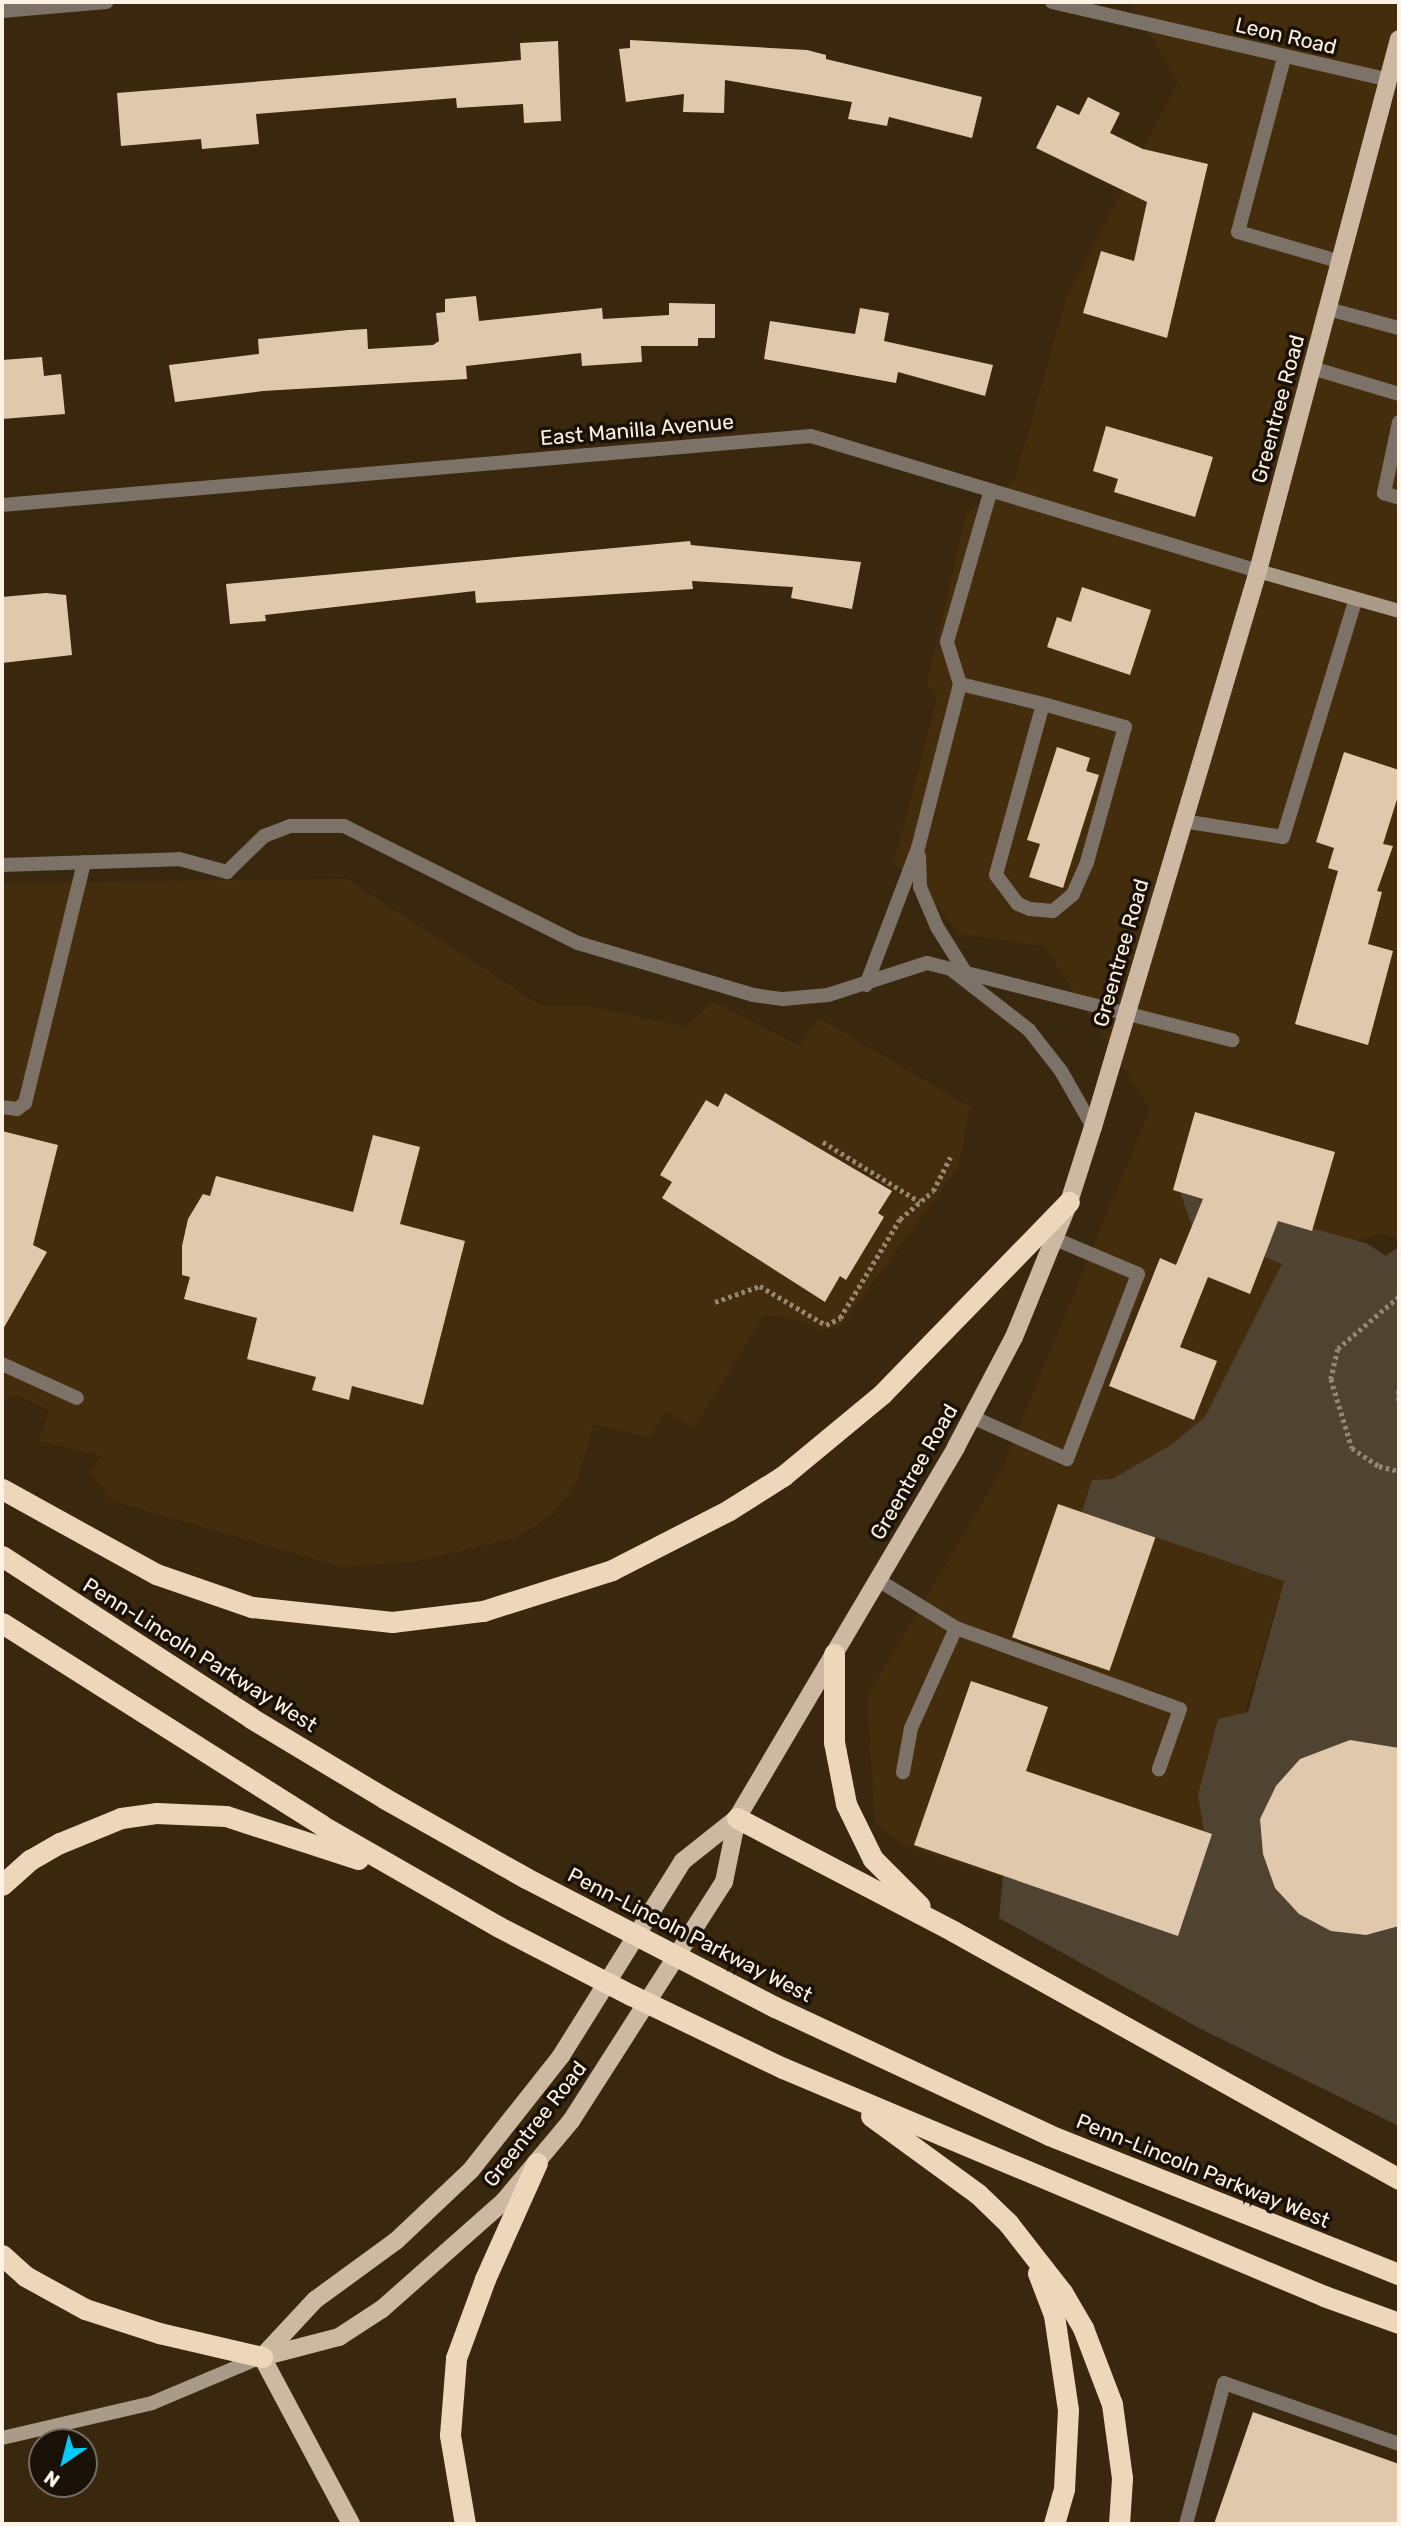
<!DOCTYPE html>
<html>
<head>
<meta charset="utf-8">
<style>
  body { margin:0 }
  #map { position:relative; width:1401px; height:2526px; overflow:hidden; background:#39270e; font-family:Rubik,sans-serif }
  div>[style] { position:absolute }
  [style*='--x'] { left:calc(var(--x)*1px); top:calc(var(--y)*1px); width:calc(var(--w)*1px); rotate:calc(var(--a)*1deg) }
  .built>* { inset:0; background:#442d0d }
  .green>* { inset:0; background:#514331 }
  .building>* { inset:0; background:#e0c8ac; transform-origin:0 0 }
  .path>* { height:4.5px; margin-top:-2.25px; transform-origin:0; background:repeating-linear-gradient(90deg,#968773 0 3.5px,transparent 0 7px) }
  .lane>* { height:14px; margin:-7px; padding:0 7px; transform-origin:7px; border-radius:7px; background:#7c7267 }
  .street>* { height:14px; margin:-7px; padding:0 7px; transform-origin:7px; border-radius:7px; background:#7c7267 }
  .secondary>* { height:14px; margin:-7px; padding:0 7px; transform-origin:7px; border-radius:7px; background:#aa9a88 }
  .primary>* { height:18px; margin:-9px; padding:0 9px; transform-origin:9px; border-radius:9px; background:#cdb9a2 }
  .highway>* { height:21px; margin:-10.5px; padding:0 10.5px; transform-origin:10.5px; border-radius:10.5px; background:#edd6b9 }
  span { translate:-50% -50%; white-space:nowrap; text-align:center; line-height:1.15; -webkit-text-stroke:7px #1a1208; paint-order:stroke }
  .street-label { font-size:21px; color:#fef2e4 }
  .frame { position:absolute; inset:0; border:4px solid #fef2e4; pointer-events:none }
  .north { position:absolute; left:28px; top:2428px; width:70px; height:70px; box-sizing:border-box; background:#1a1208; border:2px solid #756c60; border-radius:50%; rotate:215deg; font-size:19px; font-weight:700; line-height:28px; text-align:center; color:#fef2e4 }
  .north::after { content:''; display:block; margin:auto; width:24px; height:32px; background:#04cbf9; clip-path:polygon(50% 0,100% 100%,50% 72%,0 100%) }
</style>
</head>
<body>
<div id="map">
  <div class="built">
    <i style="clip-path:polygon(1130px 2px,1399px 2px,1399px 1239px,1381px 1233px,1282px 1264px,1284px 1580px,1178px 1936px,906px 1846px,875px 1824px,867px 1697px,1001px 1471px,1150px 1109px,1044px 946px,961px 934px,894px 862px,937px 699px,927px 683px,966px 514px,1015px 479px,1066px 299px,1178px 82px)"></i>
    <i style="clip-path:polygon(347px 879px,541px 1006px,588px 1006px,686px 1027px,714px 1001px,799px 1046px,819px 1018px,970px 1107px,958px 1168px,840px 1327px,820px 1330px,803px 1321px,764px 1315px,694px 1428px,665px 1412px,649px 1438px,593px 1424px,578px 1479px,554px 1513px,518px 1537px,419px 1561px,342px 1567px,112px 1501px,90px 1472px,101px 1456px,39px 1441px,49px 1410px,19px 1396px,2px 1401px,2px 883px)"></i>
  </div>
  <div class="green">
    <i style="clip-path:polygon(1180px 1192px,1366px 1243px,1386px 1256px,1399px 1247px,1399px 2126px,1201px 2029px,999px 1918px,1003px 1876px,1184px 1915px,1207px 1849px,1198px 1795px,1218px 1719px,1248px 1712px,1284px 1581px,1082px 1512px,1092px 1480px,1112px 1479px,1171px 1445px,1205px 1417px,1282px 1264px,1193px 1229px)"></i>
  </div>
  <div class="building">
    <i style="clip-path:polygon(630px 40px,807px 50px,826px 55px,826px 59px,982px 97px,972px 138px,889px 117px,887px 126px,848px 119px,852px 102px,725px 80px,724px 113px,683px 112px,684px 94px,626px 102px,619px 49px,630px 48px)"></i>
    <i style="clip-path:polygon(558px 41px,561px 121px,524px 123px,523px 104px,457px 108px,456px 98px,256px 114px,259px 144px,202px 149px,201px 139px,121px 146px,117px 93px,521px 60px,520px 43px)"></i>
    <i style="clip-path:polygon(1088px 97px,1120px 113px,1110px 133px,1143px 149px,1208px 164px,1167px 338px,1083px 313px,1101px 251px,1134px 261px,1147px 202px,1036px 148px,1057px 105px,1079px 115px)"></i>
    <i style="clip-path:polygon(476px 296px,479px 321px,602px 308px,603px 319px,669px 315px,669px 303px,715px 304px,715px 338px,698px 338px,698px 346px,641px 346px,642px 362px,582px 366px,581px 353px,466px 366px,467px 379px,263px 391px,175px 402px,169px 365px,259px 354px,258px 339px,348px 330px,367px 329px,368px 349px,433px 345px,439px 341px,436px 313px,445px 312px,445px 299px)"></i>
    <i style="clip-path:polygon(860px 308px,889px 313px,884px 341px,993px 365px,985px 396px,898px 372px,896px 383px,764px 359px,770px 321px,855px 334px)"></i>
    <i style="clip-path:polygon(42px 357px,44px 376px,61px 374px,65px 414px,2px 419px,2px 360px)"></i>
    <i style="clip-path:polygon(1106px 426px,1213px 457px,1195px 517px,1114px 492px,1118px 479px,1093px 471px)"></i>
    <i style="clip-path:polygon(690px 541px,691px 545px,861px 562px,852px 609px,791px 598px,793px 587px,692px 581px,693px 589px,476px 603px,475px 591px,265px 615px,266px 621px,230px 624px,226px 584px)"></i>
    <i style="clip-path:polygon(1082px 587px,1151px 610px,1130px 675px,1047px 647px,1057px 617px,1071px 622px)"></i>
    <i style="clip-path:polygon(46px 593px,66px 595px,72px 655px,2px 663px,2px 597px)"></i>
    <i style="clip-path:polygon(1057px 747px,1090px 758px,1086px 771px,1099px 775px,1063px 888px,1029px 877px,1040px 844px,1027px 840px)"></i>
    <i style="clip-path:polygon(1344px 752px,1399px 770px,1399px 793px,1383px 844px,1393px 846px,1377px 891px,1382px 892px,1368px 944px,1393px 951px,1368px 1045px,1295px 1024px,1338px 871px,1328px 868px,1334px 848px,1316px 842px)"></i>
    <i style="clip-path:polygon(725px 1093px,892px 1191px,878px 1213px,884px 1217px,846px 1280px,840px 1276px,825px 1302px,662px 1198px,672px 1182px,660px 1175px,706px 1100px,718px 1107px)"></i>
    <i style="clip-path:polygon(1195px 1112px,1335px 1152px,1312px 1231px,1278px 1221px,1250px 1294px,1208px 1277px,1180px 1347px,1217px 1361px,1194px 1420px,1109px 1386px,1160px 1258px,1176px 1265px,1203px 1199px,1173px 1190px)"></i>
    <i style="clip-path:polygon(2px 1131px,58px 1145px,33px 1245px,47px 1252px,2px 1331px)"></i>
    <i style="clip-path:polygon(373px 1135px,420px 1147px,400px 1224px,465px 1241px,423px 1405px,352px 1386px,349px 1400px,312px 1390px,316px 1377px,247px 1359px,257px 1318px,184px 1299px,190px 1277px,182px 1275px,182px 1246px,188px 1219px,203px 1194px,210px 1196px,216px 1176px,353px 1212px)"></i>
    <i style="left:1058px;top:1504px;width:103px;height:141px;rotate:19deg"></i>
    <i style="clip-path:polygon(971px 1681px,1048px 1707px,1026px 1771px,1212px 1834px,1178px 1936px,914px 1845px)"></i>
    <i style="clip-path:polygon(1350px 1740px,1399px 1748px,1399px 1926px,1366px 1935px,1331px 1931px,1299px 1914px,1275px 1888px,1263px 1854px,1260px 1819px,1276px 1786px,1300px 1759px)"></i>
    <i style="clip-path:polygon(1253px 2412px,1399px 2464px,1399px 2524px,1214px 2524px)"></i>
  </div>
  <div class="path">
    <i style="--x:823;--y:1142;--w:114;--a:31.7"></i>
    <i style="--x:1399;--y:1297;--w:80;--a:139.6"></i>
    <i style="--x:1338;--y:1349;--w:31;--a:103"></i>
    <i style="--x:1331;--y:1379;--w:72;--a:73.1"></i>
    <i style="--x:1352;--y:1448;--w:32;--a:34"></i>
    <i style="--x:1379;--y:1466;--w:21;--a:14"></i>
    <i style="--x:715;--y:1302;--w:48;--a:-19.6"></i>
    <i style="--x:760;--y:1286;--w:77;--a:30.6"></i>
    <i style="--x:826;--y:1325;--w:16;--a:-27"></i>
    <i style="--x:840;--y:1318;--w:116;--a:-58.8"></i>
    <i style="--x:900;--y:1219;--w:43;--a:-40.3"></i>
    <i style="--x:933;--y:1191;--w:38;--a:-63"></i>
    <i style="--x:1399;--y:1390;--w:11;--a:90"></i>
  </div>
  <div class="lane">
    <i style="--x:1284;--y:58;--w:180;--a:104.8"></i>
    <i style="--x:1238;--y:232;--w:107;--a:16.2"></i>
    <i style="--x:1328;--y:309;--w:73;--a:15"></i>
    <i style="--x:1312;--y:368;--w:91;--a:16.6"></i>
    <i style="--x:1399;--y:422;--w:73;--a:101.9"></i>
    <i style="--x:1384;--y:493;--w:16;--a:18"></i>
    <i style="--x:960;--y:684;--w:44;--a:-107.2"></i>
    <i style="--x:947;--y:642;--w:158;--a:-73.9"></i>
    <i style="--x:1183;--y:821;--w:101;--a:9.1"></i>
    <i style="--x:1283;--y:837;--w:247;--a:-73"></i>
    <i style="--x:919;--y:856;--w:31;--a:88"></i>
    <i style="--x:920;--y:887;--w:43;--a:67"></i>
    <i style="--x:937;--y:927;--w:51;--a:57.9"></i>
    <i style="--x:2;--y:865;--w:177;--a:-1.9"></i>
    <i style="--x:179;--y:859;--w:50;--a:15.2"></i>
    <i style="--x:227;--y:872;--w:52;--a:-44.2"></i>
    <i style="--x:264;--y:836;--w:28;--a:-21"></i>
    <i style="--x:290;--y:826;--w:54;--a:0"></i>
    <i style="--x:344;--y:826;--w:262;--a:26.6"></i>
    <i style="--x:578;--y:943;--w:183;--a:16.5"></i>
    <i style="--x:753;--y:995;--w:30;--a:8"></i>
    <i style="--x:783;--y:999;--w:45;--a:-5.1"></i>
    <i style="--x:828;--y:995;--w:104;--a:-17.9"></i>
    <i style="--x:927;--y:963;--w:315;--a:14.2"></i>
    <i style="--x:952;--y:970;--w:98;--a:37.9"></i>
    <i style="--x:1029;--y:1030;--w:52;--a:52"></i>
    <i style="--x:1061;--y:1071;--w:64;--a:60.3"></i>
    <i style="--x:866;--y:985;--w:147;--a:-69.2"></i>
    <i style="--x:918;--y:848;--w:169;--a:-75.6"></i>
    <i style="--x:960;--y:684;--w:85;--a:13.5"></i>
    <i style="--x:1043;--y:704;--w:177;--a:105.4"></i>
    <i style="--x:996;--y:875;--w:36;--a:53"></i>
    <i style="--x:1018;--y:904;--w:13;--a:23"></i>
    <i style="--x:1030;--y:909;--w:23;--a:5"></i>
    <i style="--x:1053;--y:911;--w:26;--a:-40"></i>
    <i style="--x:1073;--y:894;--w:35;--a:-66"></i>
    <i style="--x:1087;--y:862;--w:140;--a:-74.3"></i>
    <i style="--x:1125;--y:727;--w:85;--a:-164.3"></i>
    <i style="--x:2;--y:1107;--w:15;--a:8"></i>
    <i style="--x:17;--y:1109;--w:10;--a:-37"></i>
    <i style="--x:25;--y:1103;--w:248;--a:-76.2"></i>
    <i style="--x:2;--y:1364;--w:82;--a:24.4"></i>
    <i style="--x:972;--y:1417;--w:104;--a:23.9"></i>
    <i style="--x:1067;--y:1459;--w:198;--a:-69"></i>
    <i style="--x:1138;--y:1274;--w:90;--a:-157.1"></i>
    <i style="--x:878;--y:1580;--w:92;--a:31.6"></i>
    <i style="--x:956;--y:1628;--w:110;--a:114.2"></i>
    <i style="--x:911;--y:1728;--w:45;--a:100.3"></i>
    <i style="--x:956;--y:1628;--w:238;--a:19.9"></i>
    <i style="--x:1180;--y:1709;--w:64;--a:109.3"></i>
    <i style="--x:1186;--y:2524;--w:146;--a:-74.9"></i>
    <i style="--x:1224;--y:2383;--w:185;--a:19.2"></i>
  </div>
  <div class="street">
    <i style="--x:1052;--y:2;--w:346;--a:13"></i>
    <i style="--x:2;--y:11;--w:105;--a:-4.9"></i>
    <i style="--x:2;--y:505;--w:812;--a:-4.87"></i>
    <i style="--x:811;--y:436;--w:467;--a:16.8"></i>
  </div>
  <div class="secondary">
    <i style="--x:1258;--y:571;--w:147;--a:15.8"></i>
    <i style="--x:2;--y:2438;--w:154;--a:-13.1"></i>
    <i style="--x:152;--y:2403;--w:118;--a:-22.9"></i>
  </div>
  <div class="primary">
    <i style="--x:262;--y:2357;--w:80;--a:-14.6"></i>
    <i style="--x:339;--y:2337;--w:51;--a:-33.1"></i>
    <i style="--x:382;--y:2309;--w:163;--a:-41.5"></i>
    <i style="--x:504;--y:2201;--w:104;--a:-50.1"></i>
    <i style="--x:571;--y:2121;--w:284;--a:-57.4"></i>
    <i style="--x:724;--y:1882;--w:65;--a:-78.5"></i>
    <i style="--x:737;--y:1818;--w:431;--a:-59.4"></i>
    <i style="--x:956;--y:1447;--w:124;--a:-62.2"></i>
    <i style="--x:1014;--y:1337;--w:146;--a:-67.8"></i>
    <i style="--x:1069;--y:1202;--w:79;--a:-72.3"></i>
    <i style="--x:1093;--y:1127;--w:580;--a:-73.47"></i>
    <i style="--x:1258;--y:571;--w:550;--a:-75.16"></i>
    <i style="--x:262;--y:2357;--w:78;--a:-47.1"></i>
    <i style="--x:315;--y:2300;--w:100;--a:-36.1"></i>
    <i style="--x:396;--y:2241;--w:103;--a:-43.4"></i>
    <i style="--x:471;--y:2170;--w:145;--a:-51.7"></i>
    <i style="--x:561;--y:2056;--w:230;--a:-58"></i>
    <i style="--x:683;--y:1861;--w:69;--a:-38.5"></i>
    <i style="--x:262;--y:2357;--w:189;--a:61.9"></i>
  </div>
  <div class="highway">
    <i style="--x:2;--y:1489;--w:176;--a:28.9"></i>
    <i style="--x:156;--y:1574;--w:102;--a:19"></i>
    <i style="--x:252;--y:1607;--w:141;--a:6.1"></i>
    <i style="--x:392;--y:1622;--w:92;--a:-6.9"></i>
    <i style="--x:483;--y:1611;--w:135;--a:-17.6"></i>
    <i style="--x:612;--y:1570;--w:131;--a:-27.1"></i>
    <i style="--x:729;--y:1510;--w:64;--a:-32.2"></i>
    <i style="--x:783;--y:1476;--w:129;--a:-39.6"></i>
    <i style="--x:882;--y:1394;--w:268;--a:-45.8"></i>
    <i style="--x:2;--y:1556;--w:297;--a:33"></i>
    <i style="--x:251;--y:1718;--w:155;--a:31"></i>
    <i style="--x:384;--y:1798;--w:163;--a:29.4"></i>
    <i style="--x:526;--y:1878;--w:280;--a:27.4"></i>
    <i style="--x:775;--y:2007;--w:302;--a:25"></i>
    <i style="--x:1049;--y:2135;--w:377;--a:21.7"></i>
    <i style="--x:2;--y:1623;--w:378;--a:32.3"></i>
    <i style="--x:321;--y:1825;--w:205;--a:29.8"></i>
    <i style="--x:499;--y:1927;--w:148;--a:27.3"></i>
    <i style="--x:631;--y:1995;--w:169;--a:25.7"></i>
    <i style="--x:783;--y:2068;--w:587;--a:22.85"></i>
    <i style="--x:1324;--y:2296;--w:80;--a:19.8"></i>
    <i style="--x:834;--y:1654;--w:88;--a:90"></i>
    <i style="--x:834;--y:1742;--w:63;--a:79"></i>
    <i style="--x:846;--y:1804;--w:61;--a:63.9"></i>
    <i style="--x:873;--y:1859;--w:66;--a:45"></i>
    <i style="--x:737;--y:1818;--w:244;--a:27.6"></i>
    <i style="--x:953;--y:1931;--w:510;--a:29.08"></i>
    <i style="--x:2;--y:1885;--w:38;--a:-42"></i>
    <i style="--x:30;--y:1860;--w:34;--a:-30"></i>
    <i style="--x:60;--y:1843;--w:66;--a:-22.3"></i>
    <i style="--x:121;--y:1818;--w:35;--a:-8"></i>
    <i style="--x:156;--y:1813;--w:70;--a:2.5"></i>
    <i style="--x:226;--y:1816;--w:139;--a:18"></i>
    <i style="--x:871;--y:2116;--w:132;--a:36.1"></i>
    <i style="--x:978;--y:2194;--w:42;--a:44"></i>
    <i style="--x:1008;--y:2223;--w:88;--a:52"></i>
    <i style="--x:1062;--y:2292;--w:42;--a:59.7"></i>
    <i style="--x:1083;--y:2328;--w:81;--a:69.1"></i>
    <i style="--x:1112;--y:2404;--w:75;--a:82.3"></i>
    <i style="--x:1122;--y:2478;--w:46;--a:93.7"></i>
    <i style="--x:2;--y:2255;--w:31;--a:42"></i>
    <i style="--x:25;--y:2276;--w:68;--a:28.8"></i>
    <i style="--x:85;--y:2309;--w:78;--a:18"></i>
    <i style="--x:159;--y:2333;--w:106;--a:13.1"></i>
    <i style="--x:1038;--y:2273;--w:45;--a:69.1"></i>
    <i style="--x:1054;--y:2315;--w:96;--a:81.6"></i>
    <i style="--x:1068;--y:2410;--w:79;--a:92.9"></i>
    <i style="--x:1064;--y:2489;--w:36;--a:106"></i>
    <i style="--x:465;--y:2524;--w:90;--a:-99.6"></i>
    <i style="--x:450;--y:2435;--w:77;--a:-85.5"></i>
    <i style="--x:456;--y:2358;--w:84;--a:-69.8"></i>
    <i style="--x:485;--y:2279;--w:127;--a:-65.9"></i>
  </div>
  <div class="street-label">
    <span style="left:1286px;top:36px;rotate:13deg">Leon Road</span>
    <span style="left:1278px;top:409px;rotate:-75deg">Greentree Road</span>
    <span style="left:637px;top:430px;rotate:-5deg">East Manilla Avenue</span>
    <span style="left:1121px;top:953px;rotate:-74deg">Greentree Road</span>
    <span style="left:914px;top:1472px;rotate:-60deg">Greentree Road</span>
    <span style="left:200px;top:1655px;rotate:32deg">Penn-Lincoln Parkway West</span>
    <span style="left:690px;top:1935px;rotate:27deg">Penn-Lincoln Parkway West</span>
    <span style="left:535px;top:2124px;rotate:-52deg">Greentree Road</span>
    <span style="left:1203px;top:2171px;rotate:22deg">Penn-Lincoln Parkway West</span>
  </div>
  <div class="frame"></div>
  <div class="north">N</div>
</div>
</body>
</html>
